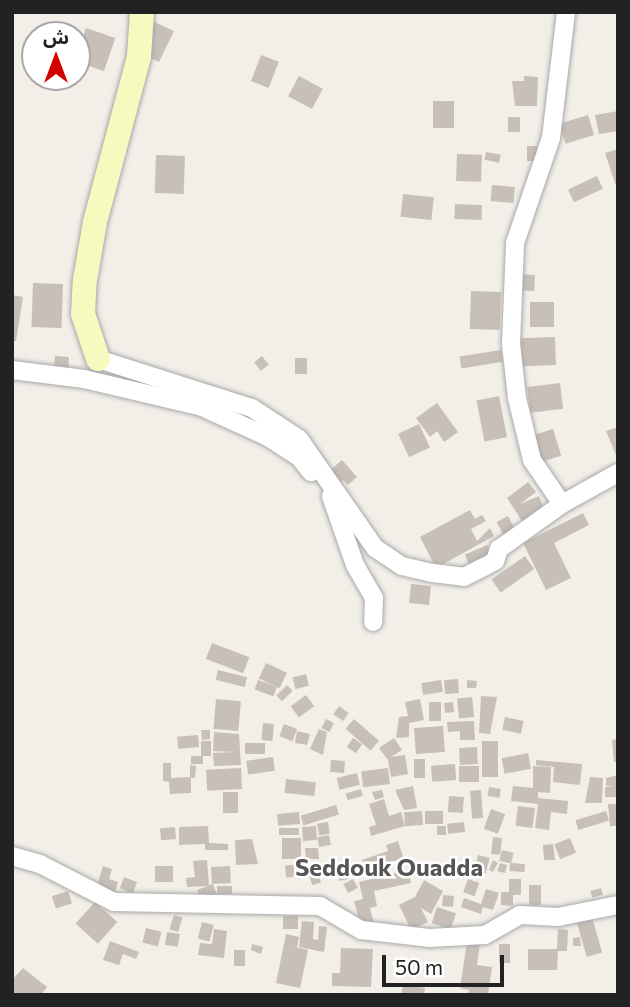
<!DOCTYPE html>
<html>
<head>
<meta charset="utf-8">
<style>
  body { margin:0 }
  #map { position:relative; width:630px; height:1007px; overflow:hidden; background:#f2efe9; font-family:Commissioner,"Noto Sans Arabic",sans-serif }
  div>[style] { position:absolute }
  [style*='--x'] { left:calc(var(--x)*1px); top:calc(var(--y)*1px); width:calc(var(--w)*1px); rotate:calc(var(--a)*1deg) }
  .building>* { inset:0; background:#c7bfb8; transform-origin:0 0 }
  .roads { filter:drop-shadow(0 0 2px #a9a9a9) drop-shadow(0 0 2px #a9a9a9) }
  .street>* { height:18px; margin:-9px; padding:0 9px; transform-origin:9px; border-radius:9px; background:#fff }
  .secondary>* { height:24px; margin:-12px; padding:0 12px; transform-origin:12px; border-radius:12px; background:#f7fabf }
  span { translate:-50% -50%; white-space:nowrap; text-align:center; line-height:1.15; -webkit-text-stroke:5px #fff; paint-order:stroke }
  .quarter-label { font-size:24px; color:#555; font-weight:700 }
  .frame { position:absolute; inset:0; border:14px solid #222; pointer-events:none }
  .north { position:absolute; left:21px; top:21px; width:70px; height:70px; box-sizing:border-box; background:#fff; border:2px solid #a7a7a7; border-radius:50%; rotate:0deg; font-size:19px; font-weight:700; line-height:28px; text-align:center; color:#222 }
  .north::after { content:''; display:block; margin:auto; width:24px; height:32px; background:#d40000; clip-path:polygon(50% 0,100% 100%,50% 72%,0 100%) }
  .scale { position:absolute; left:382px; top:955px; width:122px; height:32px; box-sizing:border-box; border:4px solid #222; border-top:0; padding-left:9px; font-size:21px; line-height:24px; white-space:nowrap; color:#222; -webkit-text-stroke:5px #fff; paint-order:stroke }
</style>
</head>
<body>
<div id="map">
  <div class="building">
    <i style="clip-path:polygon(154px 22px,174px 31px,159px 62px,144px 55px)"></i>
    <i style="left:86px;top:28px;width:31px;height:35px;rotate:19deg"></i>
    <i style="left:261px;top:55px;width:19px;height:28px;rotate:21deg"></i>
    <i style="left:299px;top:76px;width:27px;height:23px;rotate:28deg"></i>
    <i style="clip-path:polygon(524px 76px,538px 77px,537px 106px,515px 106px,512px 81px,524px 81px)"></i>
    <i style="left:433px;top:101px;width:21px;height:27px"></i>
    <i style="clip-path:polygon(618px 111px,618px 131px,599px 134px,595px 115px)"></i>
    <i style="left:588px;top:115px;width:21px;height:30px;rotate:73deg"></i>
    <i style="left:508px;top:117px;width:12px;height:15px"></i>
    <i style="left:527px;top:146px;width:10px;height:15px"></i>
    <i style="clip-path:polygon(618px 149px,618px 189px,617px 189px,605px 153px)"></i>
    <i style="left:486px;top:152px;width:15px;height:8px;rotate:11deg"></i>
    <i style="left:457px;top:154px;width:25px;height:27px;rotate:2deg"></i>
    <i style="left:156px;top:155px;width:29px;height:38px;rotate:2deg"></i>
    <i style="left:597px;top:176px;width:14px;height:32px;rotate:65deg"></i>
    <i style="left:492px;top:185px;width:23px;height:16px;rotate:5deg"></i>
    <i style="left:403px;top:194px;width:31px;height:23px;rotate:6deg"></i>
    <i style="left:455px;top:204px;width:27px;height:15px;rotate:2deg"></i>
    <i style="left:515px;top:274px;width:20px;height:16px;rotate:3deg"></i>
    <i style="left:33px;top:283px;width:30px;height:44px;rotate:2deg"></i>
    <i style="left:471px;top:291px;width:30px;height:38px;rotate:2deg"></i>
    <i style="clip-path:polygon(12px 295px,23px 297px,16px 341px,12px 341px)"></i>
    <i style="left:530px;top:302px;width:24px;height:25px"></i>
    <i style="left:555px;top:337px;width:28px;height:34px;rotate:88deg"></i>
    <i style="left:501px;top:350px;width:12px;height:42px;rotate:81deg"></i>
    <i style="left:55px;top:356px;width:14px;height:14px;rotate:4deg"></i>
    <i style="left:262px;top:356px;width:11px;height:10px;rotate:52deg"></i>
    <i style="left:295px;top:358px;width:12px;height:16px"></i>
    <i style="left:560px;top:383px;width:26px;height:33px;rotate:83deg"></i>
    <i style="left:499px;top:396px;width:42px;height:23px;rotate:79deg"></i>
    <i style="clip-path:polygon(437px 403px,458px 432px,444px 442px,437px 431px,430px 437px,416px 418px)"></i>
    <i style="left:419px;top:424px;width:26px;height:23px;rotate:65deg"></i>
    <i style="clip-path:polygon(618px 427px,618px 460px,606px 431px)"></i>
    <i style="left:553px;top:429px;width:28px;height:27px;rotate:73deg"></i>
    <i style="clip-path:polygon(342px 460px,357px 477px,348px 485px,343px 480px,337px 485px,326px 474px)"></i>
    <i style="clip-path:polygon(528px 482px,536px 492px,520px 504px,539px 496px,546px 514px,524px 524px,507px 498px)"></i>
    <i style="clip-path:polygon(470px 510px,475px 519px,482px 515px,486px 521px,471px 529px,477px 541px,490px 528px,494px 536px,436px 568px,420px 537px)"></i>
    <i style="clip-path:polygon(583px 513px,589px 525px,554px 543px,571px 578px,546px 590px,523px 543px)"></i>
    <i style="left:508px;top:516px;width:15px;height:13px;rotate:62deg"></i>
    <i style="left:487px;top:545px;width:13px;height:24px;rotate:67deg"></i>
    <i style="left:525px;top:556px;width:16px;height:41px;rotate:55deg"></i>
    <i style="left:411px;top:584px;width:20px;height:19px;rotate:6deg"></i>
    <i style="left:212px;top:643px;width:40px;height:17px;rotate:21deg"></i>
    <i style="left:266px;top:663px;width:23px;height:17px;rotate:25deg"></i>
    <i style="left:218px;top:670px;width:30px;height:10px;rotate:14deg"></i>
    <i style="left:306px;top:674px;width:12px;height:14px;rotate:76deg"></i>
    <i style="left:458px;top:679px;width:14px;height:14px;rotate:86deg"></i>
    <i style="left:258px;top:680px;width:20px;height:10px;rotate:20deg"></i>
    <i style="left:441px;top:680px;width:12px;height:20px;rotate:81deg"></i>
    <i style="clip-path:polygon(467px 680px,477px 681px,476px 688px,467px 688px)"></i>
    <i style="left:287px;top:685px;width:8px;height:15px;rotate:45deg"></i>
    <i style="left:306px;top:695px;width:14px;height:19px;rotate:54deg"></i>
    <i style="clip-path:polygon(481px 696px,497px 697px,490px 734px,479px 733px)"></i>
    <i style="left:472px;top:697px;width:20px;height:15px;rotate:84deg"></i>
    <i style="left:216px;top:699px;width:25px;height:30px;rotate:5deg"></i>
    <i style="clip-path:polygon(420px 699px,424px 720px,409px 723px,409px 737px,396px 738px,399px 717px,408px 716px,405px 702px)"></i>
    <i style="left:429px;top:702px;width:12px;height:19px"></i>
    <i style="left:453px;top:702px;width:10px;height:9px;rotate:84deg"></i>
    <i style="left:339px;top:706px;width:12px;height:10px;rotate:35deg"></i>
    <i style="left:505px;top:717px;width:19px;height:13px;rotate:12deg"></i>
    <i style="left:326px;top:719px;width:9px;height:10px;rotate:27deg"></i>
    <i style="left:354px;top:719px;width:33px;height:13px;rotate:41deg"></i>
    <i style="clip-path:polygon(474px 721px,475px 740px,460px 740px,460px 731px,448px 732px,447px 722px)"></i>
    <i style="left:263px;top:723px;width:11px;height:17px;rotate:5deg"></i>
    <i style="left:284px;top:724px;width:14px;height:13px;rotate:21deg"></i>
    <i style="left:443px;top:726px;width:26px;height:29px;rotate:86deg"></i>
    <i style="clip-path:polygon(319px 729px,327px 732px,323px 755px,310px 749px)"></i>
    <i style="clip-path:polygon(201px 730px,210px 730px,210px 739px,202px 740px)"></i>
    <i style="clip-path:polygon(297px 731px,310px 734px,307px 745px,295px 743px)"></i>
    <i style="clip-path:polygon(214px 732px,239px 734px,241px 765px,214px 766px,213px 753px,235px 752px,213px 751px)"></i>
    <i style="left:198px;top:735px;width:12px;height:21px;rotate:85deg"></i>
    <i style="left:353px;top:738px;width:11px;height:11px;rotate:34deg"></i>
    <i style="clip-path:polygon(394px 738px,402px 750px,391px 757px,405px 755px,408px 774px,391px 777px,388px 760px,379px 748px)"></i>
    <i style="clip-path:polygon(618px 739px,618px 762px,614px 762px,612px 740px)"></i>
    <i style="left:201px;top:741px;width:10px;height:15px"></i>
    <i style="left:482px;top:741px;width:16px;height:36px"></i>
    <i style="left:245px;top:743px;width:20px;height:11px"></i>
    <i style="left:477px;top:747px;width:17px;height:18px;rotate:87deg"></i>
    <i style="left:528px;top:753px;width:16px;height:27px;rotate:79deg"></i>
    <i style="left:191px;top:756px;width:12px;height:8px"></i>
    <i style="left:273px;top:757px;width:14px;height:27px;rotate:82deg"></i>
    <i style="left:425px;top:759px;width:19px;height:11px;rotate:90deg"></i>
    <i style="left:331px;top:760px;width:14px;height:12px;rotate:4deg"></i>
    <i style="clip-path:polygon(536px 760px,582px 764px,580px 785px,553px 782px,554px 767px,536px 765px)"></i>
    <i style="clip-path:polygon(163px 763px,171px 763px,171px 778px,191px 777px,191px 793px,170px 794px,169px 782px,163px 781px)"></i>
    <i style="left:455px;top:764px;width:16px;height:24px;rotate:86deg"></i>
    <i style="clip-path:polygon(190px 765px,196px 766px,195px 778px,190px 777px)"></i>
    <i style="left:459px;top:766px;width:20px;height:16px"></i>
    <i style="clip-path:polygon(533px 766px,551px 767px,550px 793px,538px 792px,538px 798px,568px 801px,567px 814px,551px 812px,549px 830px,535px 828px,538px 804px,511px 801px,513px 786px,533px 788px)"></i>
    <i style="left:241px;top:768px;width:21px;height:35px;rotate:87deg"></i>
    <i style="left:388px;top:768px;width:16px;height:27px;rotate:83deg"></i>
    <i style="left:357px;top:773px;width:12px;height:21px;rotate:76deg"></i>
    <i style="clip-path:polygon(618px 775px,618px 797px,605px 797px,605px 787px,614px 787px,606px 786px,606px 778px)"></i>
    <i style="clip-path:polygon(590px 777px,603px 778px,602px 803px,585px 803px)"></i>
    <i style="left:286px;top:779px;width:30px;height:14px;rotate:6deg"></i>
    <i style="clip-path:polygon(413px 786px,417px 808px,404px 810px,395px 790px)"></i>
    <i style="left:489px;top:787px;width:12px;height:9px;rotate:9deg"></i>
    <i style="left:361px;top:789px;width:7px;height:16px;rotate:74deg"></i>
    <i style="clip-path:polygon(382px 790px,384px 797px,375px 800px,372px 792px)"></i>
    <i style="left:481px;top:790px;width:28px;height:11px;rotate:86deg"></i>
    <i style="left:223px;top:792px;width:15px;height:21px"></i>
    <i style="left:449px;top:796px;width:15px;height:16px;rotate:4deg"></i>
    <i style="clip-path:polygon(384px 799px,389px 816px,401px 812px,405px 826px,371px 836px,369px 827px,376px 825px,369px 804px)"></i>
    <i style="clip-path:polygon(608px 804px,618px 804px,618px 826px,610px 826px)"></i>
    <i style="left:336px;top:805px;width:10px;height:37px;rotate:73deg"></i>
    <i style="left:518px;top:806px;width:17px;height:20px;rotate:7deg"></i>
    <i style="left:491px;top:809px;width:15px;height:21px;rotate:20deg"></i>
    <i style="left:422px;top:811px;width:14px;height:18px;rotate:86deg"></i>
    <i style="left:425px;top:811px;width:18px;height:13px"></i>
    <i style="left:606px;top:811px;width:10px;height:32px;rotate:73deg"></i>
    <i style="left:299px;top:812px;width:12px;height:22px;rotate:85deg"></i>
    <i style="left:328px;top:822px;width:12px;height:11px;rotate:81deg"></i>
    <i style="left:464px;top:822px;width:10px;height:17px;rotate:84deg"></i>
    <i style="clip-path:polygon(208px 826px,209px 843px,228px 844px,228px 850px,205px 850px,205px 844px,179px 845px,179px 827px)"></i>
    <i style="left:316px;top:826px;width:14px;height:14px;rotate:86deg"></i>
    <i style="left:437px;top:826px;width:9px;height:9px"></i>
    <i style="left:175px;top:827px;width:12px;height:15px;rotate:85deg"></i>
    <i style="left:279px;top:828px;width:20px;height:7px"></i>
    <i style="left:329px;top:835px;width:10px;height:12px;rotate:79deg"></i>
    <i style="left:493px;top:837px;width:9px;height:17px;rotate:6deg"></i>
    <i style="left:282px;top:838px;width:19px;height:21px"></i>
    <i style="left:570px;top:838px;width:16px;height:17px;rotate:68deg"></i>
    <i style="clip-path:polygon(252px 839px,258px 864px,236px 865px,235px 840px)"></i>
    <i style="clip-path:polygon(398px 841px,403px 857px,368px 875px,362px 860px,388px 851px,386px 845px)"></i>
    <i style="clip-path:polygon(553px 844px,555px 860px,544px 860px,543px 845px)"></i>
    <i style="clip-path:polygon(305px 848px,318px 848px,319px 859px,306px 859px)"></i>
    <i style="left:502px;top:850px;width:12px;height:11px;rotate:14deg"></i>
    <i style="left:478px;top:855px;width:12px;height:16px;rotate:14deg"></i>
    <i style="clip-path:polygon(207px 860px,209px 885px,213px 884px,217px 895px,202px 901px,197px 890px,208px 886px,187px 887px,186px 878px,195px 877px,193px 861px)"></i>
    <i style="clip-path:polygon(493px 860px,498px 863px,493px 872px,489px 870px)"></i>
    <i style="clip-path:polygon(500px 863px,507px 865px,505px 873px,497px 871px)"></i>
    <i style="left:510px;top:863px;width:15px;height:8px;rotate:4deg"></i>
    <i style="left:302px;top:864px;width:12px;height:17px;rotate:85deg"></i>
    <i style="clip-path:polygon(103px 866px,112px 869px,109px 879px,118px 882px,114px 895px,96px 889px)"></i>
    <i style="left:155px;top:866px;width:18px;height:16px"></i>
    <i style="left:230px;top:866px;width:17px;height:19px;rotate:87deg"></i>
    <i style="left:349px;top:866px;width:13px;height:12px;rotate:81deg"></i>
    <i style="clip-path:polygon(408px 870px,411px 883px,374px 891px,377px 906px,370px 908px,374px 924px,361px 927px,354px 901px,363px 899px,359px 882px)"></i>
    <i style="left:318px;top:873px;width:10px;height:9px;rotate:73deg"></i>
    <i style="left:124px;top:877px;width:14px;height:12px;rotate:21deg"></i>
    <i style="left:353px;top:879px;width:10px;height:11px;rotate:61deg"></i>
    <i style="left:468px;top:879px;width:12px;height:14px;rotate:20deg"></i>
    <i style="clip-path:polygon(509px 879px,521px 879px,521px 895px,513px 895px,513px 906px,501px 905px,501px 892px,509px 892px)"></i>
    <i style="clip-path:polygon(424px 880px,443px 891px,431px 914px,421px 908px,428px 922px,411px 930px,399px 905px,415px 897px)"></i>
    <i style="left:529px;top:885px;width:12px;height:20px"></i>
    <i style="left:217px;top:886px;width:15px;height:8px"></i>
    <i style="left:601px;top:888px;width:7px;height:11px;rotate:74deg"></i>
    <i style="clip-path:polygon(486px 889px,499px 893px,493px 910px,483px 907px,481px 914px,461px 907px,464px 898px,481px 904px)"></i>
    <i style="left:68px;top:891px;width:13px;height:17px;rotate:72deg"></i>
    <i style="left:443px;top:895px;width:11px;height:11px;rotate:5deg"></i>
    <i style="left:95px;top:902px;width:30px;height:29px;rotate:42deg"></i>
    <i style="left:437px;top:907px;width:20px;height:17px;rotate:18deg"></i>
    <i style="left:174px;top:915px;width:9px;height:15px;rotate:18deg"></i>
    <i style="left:298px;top:916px;width:13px;height:15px;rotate:90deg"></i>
    <i style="left:592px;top:917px;width:37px;height:16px;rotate:74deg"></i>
    <i style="clip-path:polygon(302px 921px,314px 922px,313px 939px,318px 940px,319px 926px,327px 927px,324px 952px,299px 947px)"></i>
    <i style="left:202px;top:922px;width:12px;height:17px;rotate:14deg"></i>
    <i style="left:146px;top:928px;width:16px;height:15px;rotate:14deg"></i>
    <i style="clip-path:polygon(214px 929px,227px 931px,224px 958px,198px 955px,200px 943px,212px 944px)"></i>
    <i style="clip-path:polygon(558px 929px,568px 930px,567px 951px,558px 951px,557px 970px,528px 970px,528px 949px,557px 949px)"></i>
    <i style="left:167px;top:932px;width:13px;height:13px;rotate:9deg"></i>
    <i style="clip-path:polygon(286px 934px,299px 937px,297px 947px,291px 946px,308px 950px,300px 988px,276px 983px)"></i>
    <i style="clip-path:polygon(580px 937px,581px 946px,573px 946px,573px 938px)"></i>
    <i style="clip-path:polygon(110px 941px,139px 952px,136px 959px,123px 954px,119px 965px,103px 960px)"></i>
    <i style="clip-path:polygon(467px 942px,480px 944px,477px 965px,492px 967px,488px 995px,468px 995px,469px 990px,460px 988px)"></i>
    <i style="clip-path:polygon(252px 944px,263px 947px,261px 954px,251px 950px)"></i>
    <i style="left:499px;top:944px;width:11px;height:19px"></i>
    <i style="clip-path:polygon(341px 948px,373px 949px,371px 987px,332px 986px,332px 973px,340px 973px)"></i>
    <i style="left:234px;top:950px;width:11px;height:16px"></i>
    <i style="clip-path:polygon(23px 968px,47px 987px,41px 995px,12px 995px,12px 980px)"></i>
    <i style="clip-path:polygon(403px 984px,425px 988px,424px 995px,401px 995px)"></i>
  </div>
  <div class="roads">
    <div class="street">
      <i style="--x:98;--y:359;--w:162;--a:17.7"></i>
      <i style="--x:252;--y:408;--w:56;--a:33.4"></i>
      <i style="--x:299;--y:439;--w:133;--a:55.1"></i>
      <i style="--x:375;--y:548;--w:32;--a:34"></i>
      <i style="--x:402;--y:566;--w:32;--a:13"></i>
      <i style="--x:433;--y:573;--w:31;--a:7"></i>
      <i style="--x:464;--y:577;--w:22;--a:-27"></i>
      <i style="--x:484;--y:567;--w:13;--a:-29"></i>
      <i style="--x:495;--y:561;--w:13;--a:-72"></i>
      <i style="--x:499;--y:549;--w:77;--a:-35.5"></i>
      <i style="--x:562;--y:504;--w:64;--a:-29"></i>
      <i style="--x:12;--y:370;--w:73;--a:7.1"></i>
      <i style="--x:84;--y:379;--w:121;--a:13.3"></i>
      <i style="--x:202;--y:407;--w:72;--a:24.4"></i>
      <i style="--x:268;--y:437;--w:38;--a:33"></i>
      <i style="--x:300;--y:458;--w:18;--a:52"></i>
      <i style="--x:331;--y:496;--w:73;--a:70.8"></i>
      <i style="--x:355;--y:565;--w:38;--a:60"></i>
      <i style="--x:374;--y:598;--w:24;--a:92"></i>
      <i style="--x:562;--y:504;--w:53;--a:-124.3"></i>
      <i style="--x:532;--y:460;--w:64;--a:-103.6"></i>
      <i style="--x:517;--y:398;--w:54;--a:-96.3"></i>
      <i style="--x:511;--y:344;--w:101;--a:-87.7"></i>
      <i style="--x:515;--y:243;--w:111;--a:-71.1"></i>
      <i style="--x:551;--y:138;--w:127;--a:-83.2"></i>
      <i style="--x:12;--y:856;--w:29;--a:16"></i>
      <i style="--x:40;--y:864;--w:83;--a:27.2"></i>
      <i style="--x:114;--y:902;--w:206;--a:1.1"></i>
      <i style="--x:320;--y:906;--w:48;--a:30.3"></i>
      <i style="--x:361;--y:930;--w:68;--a:6.7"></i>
      <i style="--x:429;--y:938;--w:56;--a:-3.1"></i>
      <i style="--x:485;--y:935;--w:40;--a:-29.7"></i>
      <i style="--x:520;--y:915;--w:38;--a:3"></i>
      <i style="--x:558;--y:917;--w:61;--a:-11.3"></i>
    </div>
    <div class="secondary">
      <i style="--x:98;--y:359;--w:47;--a:-108.4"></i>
      <i style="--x:83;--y:314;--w:34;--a:-87"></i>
      <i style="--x:85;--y:280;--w:59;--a:-80.2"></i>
      <i style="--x:95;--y:222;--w:171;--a:-75.1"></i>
      <i style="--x:139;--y:57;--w:45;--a:-86.2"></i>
    </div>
  </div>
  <div class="quarter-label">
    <span style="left:389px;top:867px">Seddouk Ouadda</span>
  </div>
  <div class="frame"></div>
  <div class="north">ش</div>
  <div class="scale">50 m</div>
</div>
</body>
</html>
